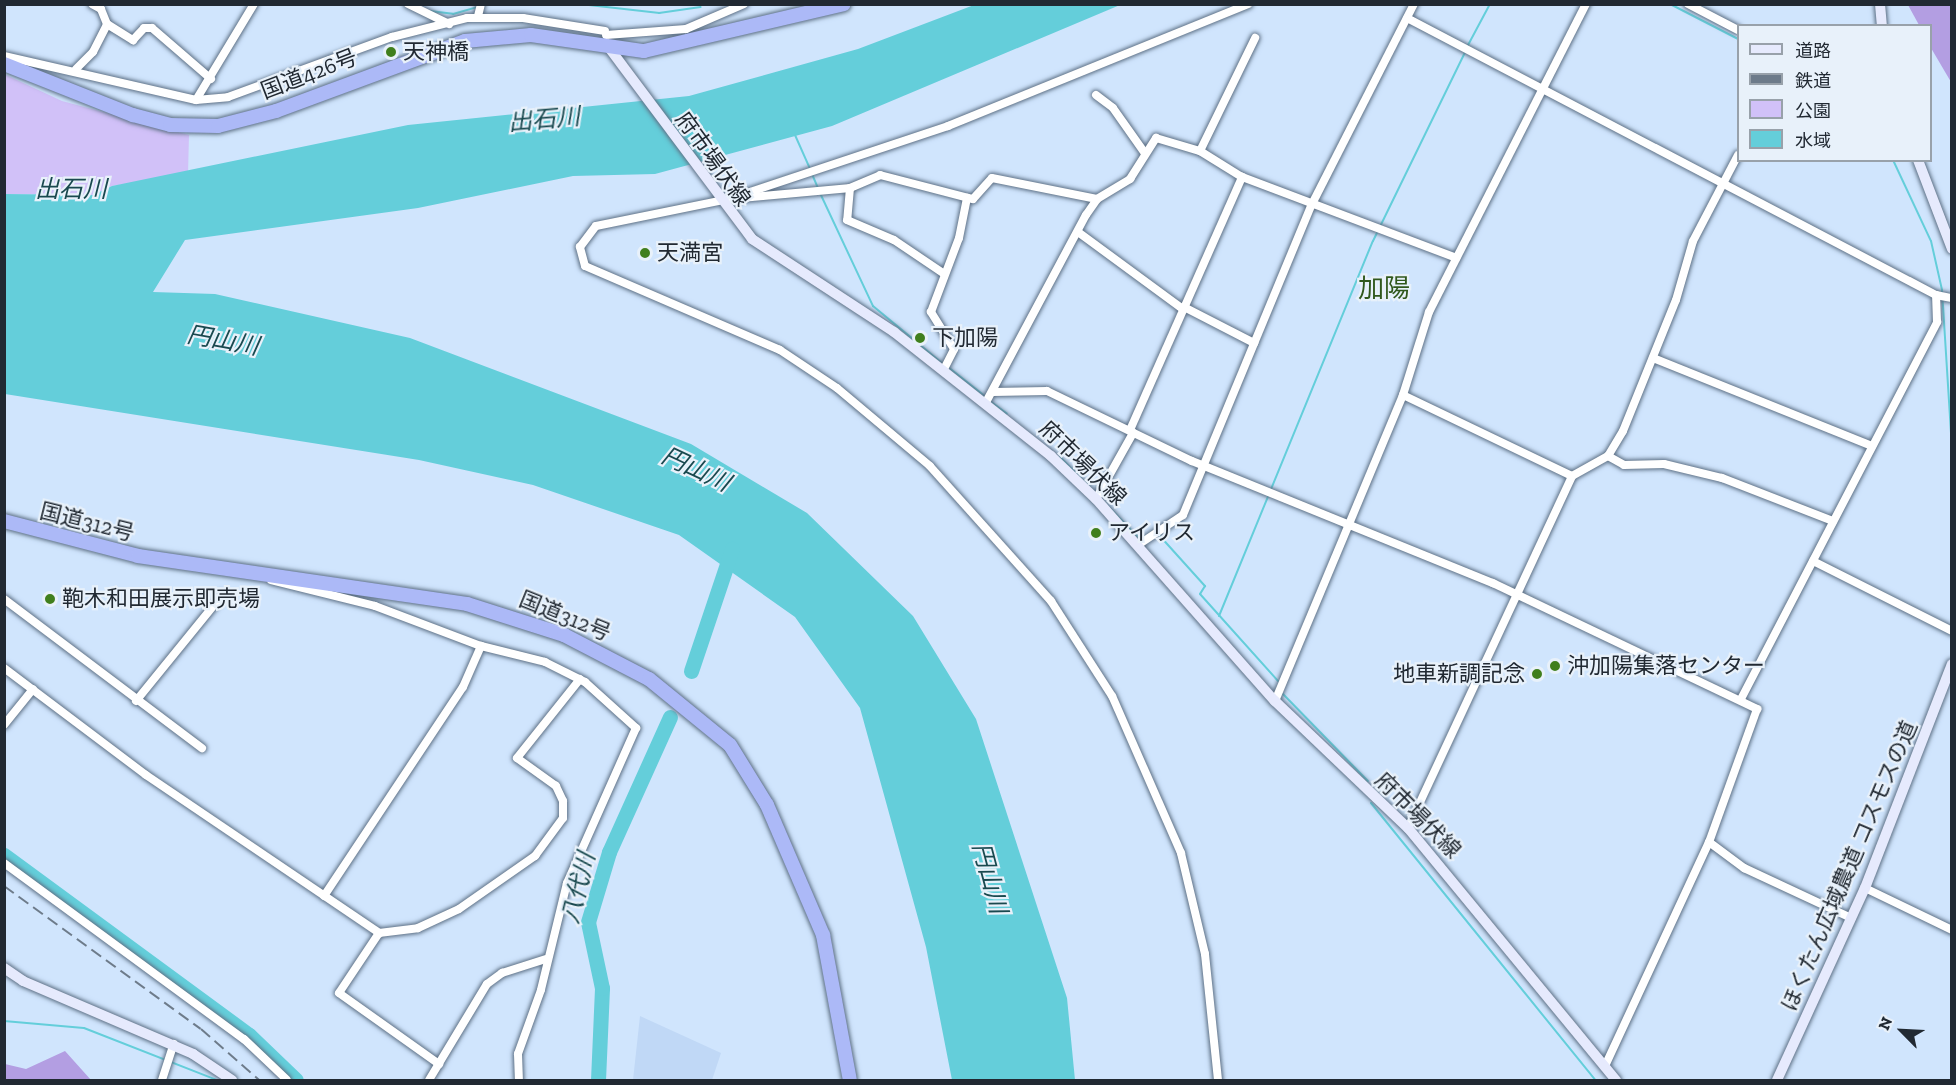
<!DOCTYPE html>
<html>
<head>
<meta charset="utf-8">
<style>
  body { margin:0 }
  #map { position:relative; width:1956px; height:1085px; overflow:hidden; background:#d0e5fd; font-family:"Zilla Slab","Noto Sans JP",serif }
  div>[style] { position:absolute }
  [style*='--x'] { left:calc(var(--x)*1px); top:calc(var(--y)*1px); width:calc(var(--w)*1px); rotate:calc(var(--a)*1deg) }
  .built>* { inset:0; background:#c0d8f6 }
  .green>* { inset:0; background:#d1c1f8 }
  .forest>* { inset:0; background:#b39ee2 }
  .water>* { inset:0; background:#64ceda }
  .stream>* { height:2px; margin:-1px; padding:0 1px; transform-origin:1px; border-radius:1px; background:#64ceda }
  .river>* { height:15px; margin:-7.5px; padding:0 7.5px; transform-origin:7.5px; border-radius:7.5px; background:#64ceda }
  .roads { filter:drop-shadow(0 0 2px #5e7186) drop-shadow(0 0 2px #5e7186) }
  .street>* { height:8px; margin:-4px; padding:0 4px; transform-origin:4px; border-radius:4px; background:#fff }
  .secondary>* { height:10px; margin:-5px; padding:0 5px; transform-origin:5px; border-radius:5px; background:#e6eafd }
  .highway>* { height:14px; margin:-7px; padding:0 7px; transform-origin:7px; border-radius:7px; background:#acb9f7 }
  .rail>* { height:2px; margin-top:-1px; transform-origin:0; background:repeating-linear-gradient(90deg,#6d7b8a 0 12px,transparent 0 18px) }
  .dots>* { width:16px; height:16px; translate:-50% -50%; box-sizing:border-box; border:3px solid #e8f1fa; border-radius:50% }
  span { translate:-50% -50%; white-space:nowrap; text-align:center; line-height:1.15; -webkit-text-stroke:4.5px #e8f1fa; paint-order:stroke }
  .poi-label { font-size:22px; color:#212932 }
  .left { translate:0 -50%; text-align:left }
  .right { translate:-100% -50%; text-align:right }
  .street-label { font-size:22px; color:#212932 }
  .water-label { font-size:24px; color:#19494f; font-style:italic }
  .quarter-label { font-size:26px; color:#30581c }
  .frame { position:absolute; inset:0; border:6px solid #212932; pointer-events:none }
  .legend { position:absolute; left:1737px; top:24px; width:195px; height:138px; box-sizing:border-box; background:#e8f1fa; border:2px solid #98a1aa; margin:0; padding:8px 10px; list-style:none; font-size:18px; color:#212932 }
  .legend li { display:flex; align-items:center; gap:12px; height:30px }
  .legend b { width:30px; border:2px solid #98a1aa }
  .north { position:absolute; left:1872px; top:1001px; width:60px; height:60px; -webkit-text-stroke:4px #e8f1fa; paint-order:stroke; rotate:294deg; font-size:16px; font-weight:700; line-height:24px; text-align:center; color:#212932 }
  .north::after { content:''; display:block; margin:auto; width:21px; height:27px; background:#212932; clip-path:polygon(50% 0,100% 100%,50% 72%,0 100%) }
</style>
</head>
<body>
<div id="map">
  <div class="built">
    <i style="clip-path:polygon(640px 1016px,721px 1053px,712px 1080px,633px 1080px)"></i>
  </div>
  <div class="green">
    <i style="clip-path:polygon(4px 74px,62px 101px,189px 135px,188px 174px,112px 186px,93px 195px,5px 194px)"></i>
  </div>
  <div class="forest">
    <i style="clip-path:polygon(1908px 5px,1951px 5px,1951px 82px,1931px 48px,1930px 26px,1919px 25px)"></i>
    <i style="clip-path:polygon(65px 1051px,91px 1080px,5px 1080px,5px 1064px,26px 1069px)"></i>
  </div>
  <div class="water">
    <i style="clip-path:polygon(974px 5px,1120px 5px,832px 126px,655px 174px,573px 176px,418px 208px,185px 240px,153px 292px,215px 294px,410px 338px,691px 444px,807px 513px,913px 616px,976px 719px,1067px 998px,1075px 1080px,952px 1080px,926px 947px,860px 708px,795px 617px,679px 535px,533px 485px,419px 460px,5px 394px,4px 194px,93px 195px,112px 186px,408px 125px,689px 96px,858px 49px)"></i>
  </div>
  <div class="stream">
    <i style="--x:580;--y:4;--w:80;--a:6.5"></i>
    <i style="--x:659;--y:13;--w:42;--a:-8.1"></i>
    <i style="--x:1670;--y:4;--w:76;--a:27.2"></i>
    <i style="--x:430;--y:11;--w:23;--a:7"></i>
    <i style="--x:453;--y:14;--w:25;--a:-16"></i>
    <i style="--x:1467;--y:47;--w:49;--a:-61.9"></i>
    <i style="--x:795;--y:135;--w:37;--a:66"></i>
    <i style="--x:1893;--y:160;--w:89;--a:64.9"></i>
    <i style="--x:1931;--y:241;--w:50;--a:77.3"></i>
    <i style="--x:1942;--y:290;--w:160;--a:86.4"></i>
    <i style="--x:812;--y:174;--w:15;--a:67"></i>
    <i style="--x:820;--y:193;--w:125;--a:64.9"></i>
    <i style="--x:873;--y:306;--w:91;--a:39.6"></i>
    <i style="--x:948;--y:367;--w:48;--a:38.3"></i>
    <i style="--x:990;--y:401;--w:21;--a:37"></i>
    <i style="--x:1060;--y:457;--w:112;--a:45.7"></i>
    <i style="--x:1138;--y:537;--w:9;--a:-6"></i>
    <i style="--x:1159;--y:535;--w:69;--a:48"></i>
    <i style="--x:1205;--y:586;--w:9;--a:122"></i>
    <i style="--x:1200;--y:594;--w:118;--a:48.1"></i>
    <i style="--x:1219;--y:616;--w:405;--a:-67.7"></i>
    <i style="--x:1373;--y:241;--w:210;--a:-64"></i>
    <i style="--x:1282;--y:693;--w:123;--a:45.7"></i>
    <i style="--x:1371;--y:803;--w:356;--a:51"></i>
    <i style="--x:4;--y:1021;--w:80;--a:5"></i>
    <i style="--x:84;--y:1028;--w:143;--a:21.4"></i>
  </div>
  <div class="river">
    <i style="--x:691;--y:671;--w:129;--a:-71.4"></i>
    <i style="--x:4;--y:855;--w:304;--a:36.3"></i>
    <i style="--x:249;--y:1035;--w:65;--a:43.8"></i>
    <i style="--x:598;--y:1080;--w:92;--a:-87.5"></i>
    <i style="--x:602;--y:988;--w:67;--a:-102"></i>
    <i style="--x:588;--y:922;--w:73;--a:-73.3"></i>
    <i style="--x:609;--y:852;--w:148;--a:-65.7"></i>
  </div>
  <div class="roads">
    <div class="street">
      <i style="--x:408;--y:4;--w:46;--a:26"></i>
      <i style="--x:1688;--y:4;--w:56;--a:27.5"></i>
      <i style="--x:478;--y:16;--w:12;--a:-76"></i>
      <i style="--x:1407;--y:18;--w:597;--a:27.64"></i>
      <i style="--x:1936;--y:295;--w:16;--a:11"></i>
      <i style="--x:107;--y:24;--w:31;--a:32"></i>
      <i style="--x:133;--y:40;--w:16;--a:-47"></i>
      <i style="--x:144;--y:28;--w:8;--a:0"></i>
      <i style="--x:152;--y:28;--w:78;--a:40.8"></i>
      <i style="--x:606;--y:35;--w:80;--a:-4.3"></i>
      <i style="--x:686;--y:29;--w:63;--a:-23.3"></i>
      <i style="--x:4;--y:56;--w:197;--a:12.9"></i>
      <i style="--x:196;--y:100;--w:32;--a:-5"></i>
      <i style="--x:228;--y:97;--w:175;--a:-20.1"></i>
      <i style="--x:392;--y:37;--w:77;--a:-14.2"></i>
      <i style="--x:467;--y:18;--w:56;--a:0"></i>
      <i style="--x:523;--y:18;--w:83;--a:9"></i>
      <i style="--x:76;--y:69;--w:24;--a:-45"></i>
      <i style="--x:93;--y:52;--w:31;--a:-63"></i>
      <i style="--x:107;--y:24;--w:16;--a:-112"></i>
      <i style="--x:101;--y:9;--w:10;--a:-151"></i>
      <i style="--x:1096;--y:95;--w:21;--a:37"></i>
      <i style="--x:1113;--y:108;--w:54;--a:54.8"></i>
      <i style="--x:196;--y:100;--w:112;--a:-58.9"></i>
      <i style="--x:1200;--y:151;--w:126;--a:-64"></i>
      <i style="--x:850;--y:188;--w:32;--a:95"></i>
      <i style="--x:847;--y:220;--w:51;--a:23.1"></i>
      <i style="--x:894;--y:240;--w:59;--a:34"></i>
      <i style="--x:730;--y:199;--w:121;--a:-5.2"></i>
      <i style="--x:850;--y:188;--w:33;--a:-23"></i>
      <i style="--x:880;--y:175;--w:96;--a:14.5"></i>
      <i style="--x:973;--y:199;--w:28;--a:-48"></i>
      <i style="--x:992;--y:178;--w:107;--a:11.3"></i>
      <i style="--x:1078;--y:232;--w:130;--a:36.3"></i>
      <i style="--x:1184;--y:307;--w:79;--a:27.2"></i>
      <i style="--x:1653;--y:358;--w:236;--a:21.9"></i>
      <i style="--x:943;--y:371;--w:25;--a:-63"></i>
      <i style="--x:954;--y:349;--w:44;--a:-121.9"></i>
      <i style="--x:931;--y:312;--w:79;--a:-69.3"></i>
      <i style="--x:959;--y:238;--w:41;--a:-78.7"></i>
      <i style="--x:993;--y:392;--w:54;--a:-1.1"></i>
      <i style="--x:1047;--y:391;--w:161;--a:25.8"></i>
      <i style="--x:1192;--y:461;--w:325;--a:22.1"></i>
      <i style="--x:1493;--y:583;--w:293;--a:25.5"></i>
      <i style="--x:1757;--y:709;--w:141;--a:109.8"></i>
      <i style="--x:1709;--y:842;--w:247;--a:114.9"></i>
      <i style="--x:1403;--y:395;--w:187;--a:25.6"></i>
      <i style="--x:985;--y:404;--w:214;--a:-61.9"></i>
      <i style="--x:1086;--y:215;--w:19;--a:-55"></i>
      <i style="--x:1097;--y:199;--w:39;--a:-31"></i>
      <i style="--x:1130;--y:179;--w:49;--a:-57.6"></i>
      <i style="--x:1156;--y:138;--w:46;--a:16.5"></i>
      <i style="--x:1200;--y:151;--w:49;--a:31.8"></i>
      <i style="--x:1242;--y:177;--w:229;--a:20.7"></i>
      <i style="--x:1130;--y:430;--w:277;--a:-66.1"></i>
      <i style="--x:1608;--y:456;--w:18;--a:29"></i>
      <i style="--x:1624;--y:465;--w:40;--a:-1.4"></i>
      <i style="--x:1664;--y:464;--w:60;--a:13.6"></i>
      <i style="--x:1722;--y:478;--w:119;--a:21.2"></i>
      <i style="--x:1096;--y:499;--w:76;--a:-60.7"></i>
      <i style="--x:1138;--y:545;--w:54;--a:-33.7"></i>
      <i style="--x:1183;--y:515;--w:337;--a:-67.5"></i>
      <i style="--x:1312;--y:204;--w:225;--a:-63"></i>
      <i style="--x:1813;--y:561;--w:156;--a:26.7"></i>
      <i style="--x:271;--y:580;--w:107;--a:14"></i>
      <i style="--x:375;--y:606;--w:113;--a:20.7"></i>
      <i style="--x:481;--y:646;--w:66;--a:14"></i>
      <i style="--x:545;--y:662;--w:45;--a:26.6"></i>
      <i style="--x:585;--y:682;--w:69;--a:42"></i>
      <i style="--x:636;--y:728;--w:170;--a:114"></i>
      <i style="--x:567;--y:883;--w:110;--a:103.7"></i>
      <i style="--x:541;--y:990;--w:68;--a:109.8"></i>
      <i style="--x:518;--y:1054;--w:26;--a:88"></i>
      <i style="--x:4;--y:599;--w:248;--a:37"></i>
      <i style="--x:4;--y:668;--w:178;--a:37"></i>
      <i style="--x:146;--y:775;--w:282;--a:34.1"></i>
      <i style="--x:379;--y:933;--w:72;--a:123.7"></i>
      <i style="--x:339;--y:993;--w:123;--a:35.4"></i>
      <i style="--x:1741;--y:699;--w:425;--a:-62.5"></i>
      <i style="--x:1937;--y:322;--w:27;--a:-92"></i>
      <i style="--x:136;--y:701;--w:136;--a:-50.9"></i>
      <i style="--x:1275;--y:701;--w:332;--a:-67.3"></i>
      <i style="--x:1403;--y:395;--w:87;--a:-72.6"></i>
      <i style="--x:1429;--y:312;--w:346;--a:-63"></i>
      <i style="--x:4;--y:725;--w:46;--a:-51.1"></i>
      <i style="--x:1408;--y:828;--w:388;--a:-65"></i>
      <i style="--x:1572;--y:476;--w:41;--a:-29.1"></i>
      <i style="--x:1608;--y:456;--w:29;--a:-59"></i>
      <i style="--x:1623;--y:431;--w:141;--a:-68"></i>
      <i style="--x:1676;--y:300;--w:61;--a:-73.9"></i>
      <i style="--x:1693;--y:241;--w:97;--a:-62.4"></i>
      <i style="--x:1709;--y:842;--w:44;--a:36.6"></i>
      <i style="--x:1744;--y:868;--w:118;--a:25"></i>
      <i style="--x:4;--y:863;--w:298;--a:36.3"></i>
      <i style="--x:244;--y:1039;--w:59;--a:43.6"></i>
      <i style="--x:1865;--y:888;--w:97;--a:25.8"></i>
      <i style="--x:324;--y:896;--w:251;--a:-56.4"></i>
      <i style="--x:463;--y:687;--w:45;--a:-66.3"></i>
      <i style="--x:379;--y:933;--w:39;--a:-7"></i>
      <i style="--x:418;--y:928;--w:45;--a:-24.9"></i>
      <i style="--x:459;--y:909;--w:93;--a:-34.9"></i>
      <i style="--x:535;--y:856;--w:47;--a:-53.6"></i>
      <i style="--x:563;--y:818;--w:17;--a:-90"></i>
      <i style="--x:563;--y:801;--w:17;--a:-115"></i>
      <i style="--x:556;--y:786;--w:48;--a:-144.3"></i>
      <i style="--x:517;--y:758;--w:101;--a:-51.4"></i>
      <i style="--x:162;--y:1080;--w:38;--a:-72"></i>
      <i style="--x:429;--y:1080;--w:112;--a:-58.9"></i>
      <i style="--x:487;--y:984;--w:19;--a:-36"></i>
      <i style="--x:502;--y:973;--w:46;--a:-17.7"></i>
      <i style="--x:1218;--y:1080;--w:127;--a:-95.9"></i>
      <i style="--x:1205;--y:954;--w:104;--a:-103.4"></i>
      <i style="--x:1181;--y:853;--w:171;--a:-113.7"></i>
      <i style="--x:1112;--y:696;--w:113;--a:-122.7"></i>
      <i style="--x:1051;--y:601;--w:181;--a:-131.9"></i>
      <i style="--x:930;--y:466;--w:121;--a:-140"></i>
      <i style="--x:837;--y:388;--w:69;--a:-146.3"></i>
      <i style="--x:780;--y:350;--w:212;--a:-156.7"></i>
      <i style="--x:585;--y:266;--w:20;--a:-105"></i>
      <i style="--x:580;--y:247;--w:26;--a:-53"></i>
      <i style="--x:596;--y:226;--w:136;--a:-11.5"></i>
      <i style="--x:729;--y:199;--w:231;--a:-18.4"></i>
      <i style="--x:948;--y:126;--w:324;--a:-22.1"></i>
    </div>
    <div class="secondary">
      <i style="--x:1880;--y:4;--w:22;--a:85"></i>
      <i style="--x:610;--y:49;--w:237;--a:53.2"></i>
      <i style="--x:752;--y:239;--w:170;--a:33.2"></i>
      <i style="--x:894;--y:332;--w:200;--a:38.3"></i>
      <i style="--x:1051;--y:456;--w:62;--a:43.7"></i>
      <i style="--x:1096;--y:499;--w:270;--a:48.5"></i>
      <i style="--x:1275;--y:701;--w:184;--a:43.7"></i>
      <i style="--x:1408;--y:828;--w:327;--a:50.5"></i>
      <i style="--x:1918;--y:160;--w:95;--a:69.1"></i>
      <i style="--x:4;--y:968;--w:23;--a:34"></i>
      <i style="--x:23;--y:981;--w:185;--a:23.2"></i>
      <i style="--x:193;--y:1054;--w:47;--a:33.7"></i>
      <i style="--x:1777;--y:1080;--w:211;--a:-65.4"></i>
      <i style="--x:1865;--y:888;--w:240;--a:-68.8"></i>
    </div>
    <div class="highway">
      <i style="--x:4;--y:64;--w:139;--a:21.6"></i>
      <i style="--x:133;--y:115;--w:38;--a:15"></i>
      <i style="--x:170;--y:125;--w:48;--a:1.2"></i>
      <i style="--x:218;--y:126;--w:60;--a:-14.5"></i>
      <i style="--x:276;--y:111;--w:202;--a:-20.3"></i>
      <i style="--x:465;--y:41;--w:66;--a:-5.2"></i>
      <i style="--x:531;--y:35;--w:114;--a:8.1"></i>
      <i style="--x:644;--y:51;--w:205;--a:-13.2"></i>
      <i style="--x:4;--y:521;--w:138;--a:14.6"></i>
      <i style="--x:138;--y:556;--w:332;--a:8.3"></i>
      <i style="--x:467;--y:604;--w:102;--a:17.7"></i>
      <i style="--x:564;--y:635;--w:96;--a:27.4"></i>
      <i style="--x:649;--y:679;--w:104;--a:39.2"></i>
      <i style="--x:730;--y:745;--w:70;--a:58.3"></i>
      <i style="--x:767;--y:805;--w:142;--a:66.7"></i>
      <i style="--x:823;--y:935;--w:147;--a:79.5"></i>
    </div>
  </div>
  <div class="rail">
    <i style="--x:4;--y:886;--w:243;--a:36"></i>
    <i style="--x:201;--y:1029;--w:77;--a:41.3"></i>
  </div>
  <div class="dots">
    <i style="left:391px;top:52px;background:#407f1d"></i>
    <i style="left:645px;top:253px;background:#407f1d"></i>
    <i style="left:920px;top:338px;background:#407f1d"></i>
    <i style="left:1096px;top:533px;background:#407f1d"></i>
    <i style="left:50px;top:599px;background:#407f1d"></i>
    <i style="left:1555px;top:666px;background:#407f1d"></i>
    <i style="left:1537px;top:674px;background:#407f1d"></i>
  </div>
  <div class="poi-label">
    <span class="left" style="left:403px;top:52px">天神橋</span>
    <span class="left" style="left:657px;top:253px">天満宮</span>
    <span class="left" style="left:932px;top:338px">下加陽</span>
    <span class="left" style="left:1108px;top:533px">アイリス</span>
    <span class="left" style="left:62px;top:599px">鞄木和田展示即売場</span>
    <span class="left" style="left:1567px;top:666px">沖加陽集落センター</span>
    <span class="right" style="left:1525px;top:674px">地車新調記念</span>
  </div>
  <div class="street-label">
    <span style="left:309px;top:74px;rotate:-21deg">国道426号</span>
    <span style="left:713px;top:159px;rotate:54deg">府市場伏線</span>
    <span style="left:1083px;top:463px;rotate:44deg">府市場伏線</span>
    <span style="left:87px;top:522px;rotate:14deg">国道312号</span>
    <span style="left:565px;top:616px;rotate:22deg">国道312号</span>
    <span style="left:1418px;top:815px;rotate:45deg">府市場伏線</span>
    <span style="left:1849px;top:866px;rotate:-67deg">ほくたん広域農道 コスモスの道</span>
  </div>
  <div class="water-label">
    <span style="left:544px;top:119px;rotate:-5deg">出石川</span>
    <span style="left:71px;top:189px">出石川</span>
    <span style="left:223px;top:340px;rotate:10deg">円山川</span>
    <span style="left:696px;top:469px;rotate:25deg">円山川</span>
    <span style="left:990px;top:878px;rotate:75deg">円山川</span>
    <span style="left:578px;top:888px;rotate:-76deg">八代川</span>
  </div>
  <div class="quarter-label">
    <span style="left:1384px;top:289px">加陽</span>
  </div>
  <div class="frame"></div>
  <ul class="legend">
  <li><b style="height:8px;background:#e6eafd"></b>道路</li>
  <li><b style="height:8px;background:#6d7b8a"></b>鉄道</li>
  <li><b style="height:16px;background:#d1c1f8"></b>公園</li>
  <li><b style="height:16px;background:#64ceda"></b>水域</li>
  </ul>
  <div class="north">N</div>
</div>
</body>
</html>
